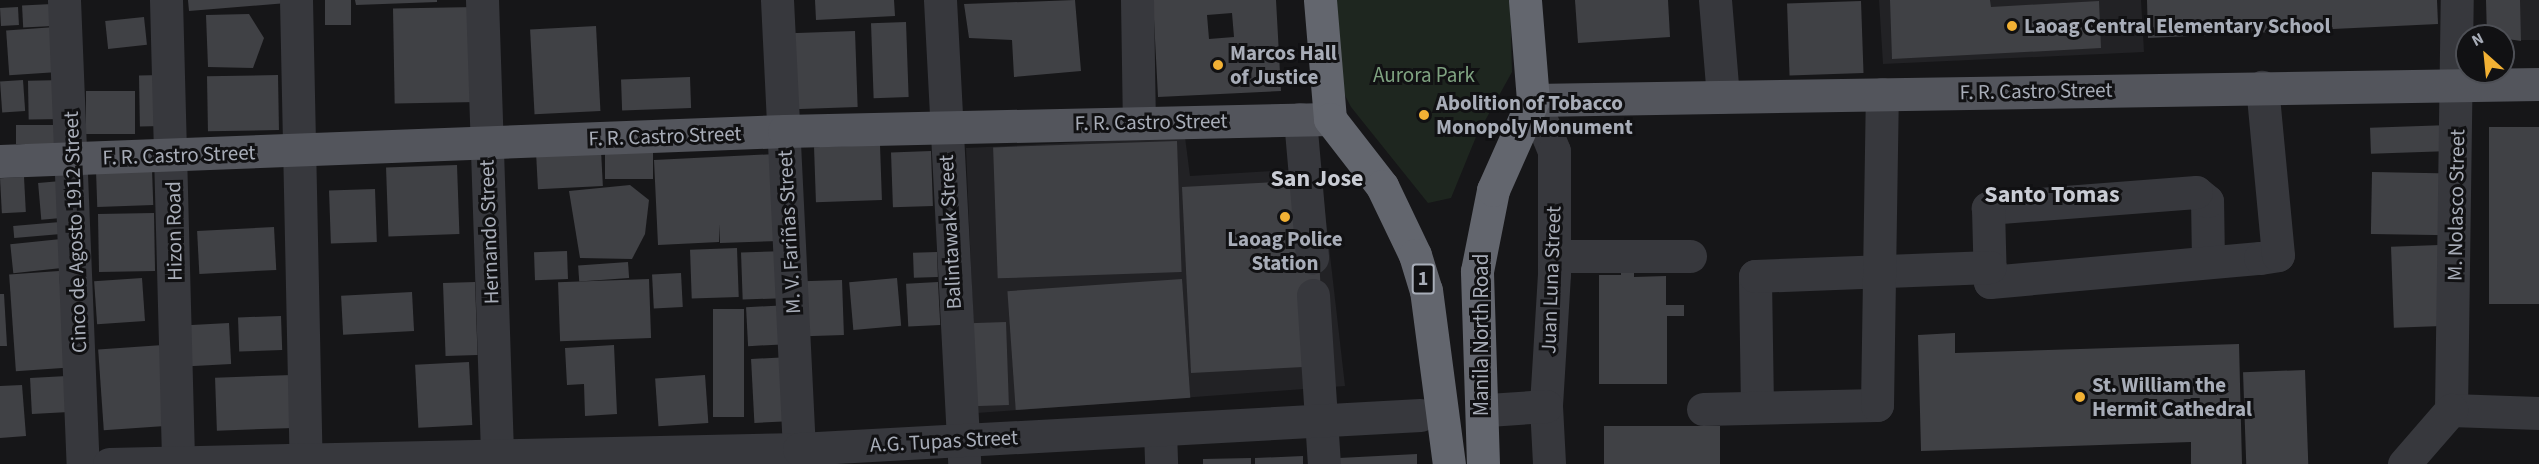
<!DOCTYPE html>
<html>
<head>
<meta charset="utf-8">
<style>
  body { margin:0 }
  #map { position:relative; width:2539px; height:464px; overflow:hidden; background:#161618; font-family:"Source Sans 3",sans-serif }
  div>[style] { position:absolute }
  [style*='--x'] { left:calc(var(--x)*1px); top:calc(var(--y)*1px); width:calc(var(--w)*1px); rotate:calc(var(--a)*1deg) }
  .built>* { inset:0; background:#222225; transform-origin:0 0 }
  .green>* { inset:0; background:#1e261f }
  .building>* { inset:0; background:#404145; transform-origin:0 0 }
  .minor>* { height:33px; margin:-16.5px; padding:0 16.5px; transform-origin:16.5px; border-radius:16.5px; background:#37383d }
  .major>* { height:33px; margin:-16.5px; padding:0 16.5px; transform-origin:16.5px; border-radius:16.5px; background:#53555c }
  .highway>* { height:33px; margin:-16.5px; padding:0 16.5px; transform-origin:16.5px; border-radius:16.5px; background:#63666e }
  .dots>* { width:16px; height:16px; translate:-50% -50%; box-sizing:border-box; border:3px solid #111113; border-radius:50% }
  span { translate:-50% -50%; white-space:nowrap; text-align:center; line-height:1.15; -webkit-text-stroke:6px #111113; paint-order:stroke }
  .shield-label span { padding:2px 4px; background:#111113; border:2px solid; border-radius:4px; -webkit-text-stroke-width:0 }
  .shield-label { font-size:20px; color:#a8adb8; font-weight:700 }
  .poi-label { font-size:21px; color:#a8adb8; font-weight:700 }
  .left { translate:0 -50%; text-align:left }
  .park-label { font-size:21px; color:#7fa381 }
  .street-label { font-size:21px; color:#a8adb8 }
  .quarter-label { font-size:24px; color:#c9ccd4; font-weight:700 }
  .north { position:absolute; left:2455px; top:24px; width:60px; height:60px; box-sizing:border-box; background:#111113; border:2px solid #4d4f55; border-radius:50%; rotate:333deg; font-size:16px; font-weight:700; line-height:24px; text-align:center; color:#a8adb8 }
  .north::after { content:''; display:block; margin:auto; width:21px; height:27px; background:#f2b134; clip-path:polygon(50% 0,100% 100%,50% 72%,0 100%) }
</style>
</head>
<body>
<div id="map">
  <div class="built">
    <i style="clip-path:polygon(1879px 0,2141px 0,2144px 52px,1883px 64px)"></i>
    <i style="left:2518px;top:0;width:21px;height:40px"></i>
    <i style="clip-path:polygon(1185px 137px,1190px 176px,1320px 168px,1345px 386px,977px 413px,966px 148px)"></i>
  </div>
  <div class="green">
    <i style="clip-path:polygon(1331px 0,1510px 0,1512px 72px,1476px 137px,1451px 198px,1428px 203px,1351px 107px,1338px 82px)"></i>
  </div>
  <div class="building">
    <i style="clip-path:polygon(188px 0,287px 0,287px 3px,189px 11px)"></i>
    <i style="left:325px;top:0;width:26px;height:25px"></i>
    <i style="clip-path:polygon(355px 0,437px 0,437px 2px,356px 5px)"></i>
    <i style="clip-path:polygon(815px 0,894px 0,895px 16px,816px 20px)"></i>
    <i style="clip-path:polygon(1075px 0,1081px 71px,1014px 77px,1012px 40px,969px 38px,964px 4px)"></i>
    <i style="clip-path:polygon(evenodd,1153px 0,1276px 0,1281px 91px,1158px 97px,1153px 0,1232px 13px,1234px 37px,1209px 39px,1207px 15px,1232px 13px)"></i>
    <i style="clip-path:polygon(1575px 0,1668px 0,1670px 37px,1578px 43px)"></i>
    <i style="clip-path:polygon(1890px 0,1990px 0,1991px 7px,2099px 1px,2101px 48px,1892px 59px)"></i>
    <i style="clip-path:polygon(2147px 0,2437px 0,2438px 24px,2148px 38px)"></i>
    <i style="clip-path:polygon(2486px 0,2520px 0,2521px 41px,2487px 36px)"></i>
    <i style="left:1861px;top:1px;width:72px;height:74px;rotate:88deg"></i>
    <i style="left:52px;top:4px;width:22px;height:30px;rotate:87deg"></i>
    <i style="left:18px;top:7px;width:18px;height:18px;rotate:87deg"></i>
    <i style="left:476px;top:7px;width:95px;height:83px;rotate:89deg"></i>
    <i style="clip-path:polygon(249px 14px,264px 38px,253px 68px,208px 67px,206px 15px)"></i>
    <i style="left:144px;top:17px;width:28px;height:39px;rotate:84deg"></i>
    <i style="left:906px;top:22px;width:75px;height:35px;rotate:88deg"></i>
    <i style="left:596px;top:26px;width:85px;height:66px;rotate:87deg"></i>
    <i style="left:55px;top:27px;width:45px;height:49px;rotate:86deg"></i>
    <i style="left:855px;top:31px;width:76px;height:72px;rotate:88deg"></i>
    <i style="left:161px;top:75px;width:51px;height:22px;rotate:89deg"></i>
    <i style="left:278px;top:75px;width:55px;height:71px;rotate:89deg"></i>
    <i style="left:690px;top:77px;width:31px;height:69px;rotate:88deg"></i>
    <i style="left:23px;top:80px;width:31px;height:23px;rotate:86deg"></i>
    <i style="left:64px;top:80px;width:39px;height:36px;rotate:89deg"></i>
    <i style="left:86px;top:91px;width:49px;height:43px"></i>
    <i style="left:16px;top:125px;width:44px;height:19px"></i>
    <i style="left:2450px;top:125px;width:26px;height:80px;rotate:88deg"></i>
    <i style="left:2539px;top:127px;width:177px;height:50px;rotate:90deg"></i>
    <i style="left:1177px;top:141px;width:131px;height:184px;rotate:88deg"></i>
    <i style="left:880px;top:145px;width:55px;height:66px;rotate:88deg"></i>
    <i style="left:605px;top:146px;width:48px;height:33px"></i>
    <i style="left:601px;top:150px;width:36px;height:65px;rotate:87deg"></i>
    <i style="left:931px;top:151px;width:55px;height:40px;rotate:88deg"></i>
    <i style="clip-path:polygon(776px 154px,780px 241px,720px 243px,719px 224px,719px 242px,658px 245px,654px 160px)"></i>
    <i style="left:457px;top:165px;width:69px;height:71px;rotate:88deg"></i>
    <i style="left:152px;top:169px;width:36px;height:56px;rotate:88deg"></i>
    <i style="left:2372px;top:172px;width:79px;height:62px;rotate:1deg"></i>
    <i style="left:24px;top:177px;width:35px;height:24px;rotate:87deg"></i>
    <i style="left:61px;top:181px;width:37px;height:23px;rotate:85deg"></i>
    <i style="clip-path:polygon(1293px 181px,1319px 257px,1321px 295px,1303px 367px,1191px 373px,1182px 187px)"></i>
    <i style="clip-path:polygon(630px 185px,649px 200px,645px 234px,632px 259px,580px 258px,569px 191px)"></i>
    <i style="left:375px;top:189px;width:53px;height:46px;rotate:88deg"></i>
    <i style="left:154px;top:213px;width:58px;height:56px;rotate:89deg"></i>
    <i style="left:60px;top:222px;width:12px;height:47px;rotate:85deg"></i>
    <i style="left:274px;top:227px;width:43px;height:77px;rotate:87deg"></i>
    <i style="left:61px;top:239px;width:29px;height:51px;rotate:84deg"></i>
    <i style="left:2439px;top:245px;width:81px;height:48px;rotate:88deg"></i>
    <i style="left:737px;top:248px;width:49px;height:47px;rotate:88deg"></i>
    <i style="left:567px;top:251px;width:28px;height:33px;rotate:88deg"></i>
    <i style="left:787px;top:251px;width:47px;height:46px;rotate:88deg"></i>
    <i style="left:937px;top:252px;width:25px;height:24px;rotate:88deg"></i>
    <i style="left:628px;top:262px;width:16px;height:50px;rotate:86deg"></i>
    <i style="clip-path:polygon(1621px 262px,1634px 262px,1634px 277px,1666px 276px,1666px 305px,1684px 305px,1684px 316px,1667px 316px,1667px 384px,1599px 384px,1599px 275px,1621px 275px)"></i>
    <i style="left:59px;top:271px;width:97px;height:50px;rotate:86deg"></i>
    <i style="left:681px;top:273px;width:34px;height:29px;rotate:87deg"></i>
    <i style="left:142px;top:278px;width:43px;height:48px;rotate:86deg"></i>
    <i style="left:897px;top:278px;width:48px;height:48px;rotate:85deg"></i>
    <i style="left:649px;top:279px;width:59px;height:91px;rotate:88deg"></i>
    <i style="left:1182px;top:279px;width:119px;height:175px;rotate:86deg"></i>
    <i style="left:842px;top:280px;width:55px;height:39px;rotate:88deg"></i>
    <i style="left:475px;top:282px;width:73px;height:32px;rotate:88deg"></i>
    <i style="left:938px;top:282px;width:43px;height:32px;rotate:87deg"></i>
    <i style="left:412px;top:292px;width:39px;height:71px;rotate:87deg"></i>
    <i style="clip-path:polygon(0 294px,4px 294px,7px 346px,0 346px)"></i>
    <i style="left:789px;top:305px;width:39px;height:43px;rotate:87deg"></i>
    <i style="left:744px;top:309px;width:108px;height:31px;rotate:90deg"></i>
    <i style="left:281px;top:316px;width:34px;height:43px;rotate:88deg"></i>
    <i style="left:1006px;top:322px;width:83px;height:37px;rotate:88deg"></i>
    <i style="left:229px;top:323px;width:41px;height:42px;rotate:87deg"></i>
    <i style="clip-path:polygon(1955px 333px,1955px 353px,2239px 344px,2242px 464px,2191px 464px,2191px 442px,1921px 451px,1918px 335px)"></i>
    <i style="left:163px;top:345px;width:81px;height:65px;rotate:86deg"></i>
    <i style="clip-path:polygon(614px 345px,617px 414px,585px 416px,584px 384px,567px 385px,565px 348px)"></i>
    <i style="left:790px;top:357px;width:64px;height:39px;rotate:87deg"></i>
    <i style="left:469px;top:362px;width:63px;height:54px;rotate:87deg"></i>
    <i style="left:2305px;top:370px;width:94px;height:62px;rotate:88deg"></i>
    <i style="left:292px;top:375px;width:53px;height:77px;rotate:88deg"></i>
    <i style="left:705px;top:375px;width:48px;height:50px;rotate:86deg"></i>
    <i style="left:67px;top:376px;width:36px;height:37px;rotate:87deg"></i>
    <i style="clip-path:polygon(22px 385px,26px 436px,0 438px,0 386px)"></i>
    <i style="left:1720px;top:426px;width:38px;height:116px;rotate:90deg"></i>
    <i style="clip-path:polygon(1417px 454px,1417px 464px,1339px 464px,1339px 458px)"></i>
    <i style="clip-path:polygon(1303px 456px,1303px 464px,1255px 464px,1255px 458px)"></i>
    <i style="clip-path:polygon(1251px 458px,1251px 464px,1203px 464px,1203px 459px)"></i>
  </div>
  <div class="minor">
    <i style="--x:64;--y:0;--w:464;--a:87.7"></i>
    <i style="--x:166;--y:0;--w:462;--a:88.5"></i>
    <i style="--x:296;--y:0;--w:464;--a:88.8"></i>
    <i style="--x:482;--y:0;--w:464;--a:88.1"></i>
    <i style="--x:777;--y:0;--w:465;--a:87.2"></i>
    <i style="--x:940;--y:0;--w:465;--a:87"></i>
    <i style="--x:1137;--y:0;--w:122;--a:89.1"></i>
    <i style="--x:1715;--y:0;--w:97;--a:85.3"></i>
    <i style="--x:1533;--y:100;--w:55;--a:67.6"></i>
    <i style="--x:1554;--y:151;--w:123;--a:90"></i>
    <i style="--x:1554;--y:274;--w:132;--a:93.5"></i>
    <i style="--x:1546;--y:406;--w:58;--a:87"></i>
    <i style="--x:1300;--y:119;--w:139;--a:85"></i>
    <i style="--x:1554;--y:256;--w:136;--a:0"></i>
    <i style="--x:2208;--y:262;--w:61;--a:-90.9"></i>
    <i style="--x:2207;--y:201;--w:14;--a:-141"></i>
    <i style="--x:2196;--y:192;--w:209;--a:175.6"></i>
    <i style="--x:1988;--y:208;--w:74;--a:88.5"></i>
    <i style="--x:1990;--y:282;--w:271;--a:-5.1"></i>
    <i style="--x:2260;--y:258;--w:18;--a:-9"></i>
    <i style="--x:2278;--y:255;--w:169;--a:-95.4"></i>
    <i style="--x:1313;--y:295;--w:169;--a:86.3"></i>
    <i style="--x:1757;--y:407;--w:131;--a:-90.9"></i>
    <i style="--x:1755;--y:276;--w:235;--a:-2.2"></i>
    <i style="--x:1703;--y:409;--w:174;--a:-1.3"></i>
    <i style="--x:1877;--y:405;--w:311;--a:-89.1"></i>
    <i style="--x:1488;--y:410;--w:58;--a:-3.9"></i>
    <i style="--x:2451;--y:410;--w:410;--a:-89.2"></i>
    <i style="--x:2451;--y:410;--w:88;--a:2"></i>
    <i style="--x:1160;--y:431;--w:33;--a:88"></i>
    <i style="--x:109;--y:464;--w:690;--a:-1.25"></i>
    <i style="--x:799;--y:449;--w:622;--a:-3.13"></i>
    <i style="--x:2404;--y:464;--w:72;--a:-49"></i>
  </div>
  <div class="major">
    <i style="--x:1533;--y:100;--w:1006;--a:-0.91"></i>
    <i style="--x:0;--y:161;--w:785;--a:-2.19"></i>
    <i style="--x:784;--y:131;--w:546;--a:-1.26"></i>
  </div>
  <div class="highway">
    <i style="--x:1320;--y:0;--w:119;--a:85.2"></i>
    <i style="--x:1330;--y:119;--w:85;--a:52.2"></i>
    <i style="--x:1382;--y:186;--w:76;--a:64.4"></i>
    <i style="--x:1415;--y:255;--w:37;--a:73"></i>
    <i style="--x:1426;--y:290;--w:176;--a:82.5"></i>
    <i style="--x:1483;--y:464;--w:193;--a:-91.8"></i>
    <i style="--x:1477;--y:271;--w:83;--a:-78.8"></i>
    <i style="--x:1493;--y:190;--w:98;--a:-66"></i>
    <i style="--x:1533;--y:100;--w:100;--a:-94.6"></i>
  </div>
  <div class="dots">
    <i style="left:2012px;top:26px;background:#f2b134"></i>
    <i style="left:1218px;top:65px;background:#f2b134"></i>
    <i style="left:1424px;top:115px;background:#f2b134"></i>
    <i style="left:1285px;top:217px;background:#f2b134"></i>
    <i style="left:2080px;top:397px;background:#f2b134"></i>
  </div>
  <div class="shield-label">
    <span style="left:1423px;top:279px">1</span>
  </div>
  <div class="poi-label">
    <span class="left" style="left:2024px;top:26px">Laoag Central Elementary School</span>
    <span class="left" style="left:1230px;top:65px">Marcos Hall<br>of Justice</span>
    <span class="left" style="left:1436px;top:115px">Abolition of Tobacco<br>Monopoly Monument</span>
    <span style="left:1285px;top:251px">Laoag Police<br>Station</span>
    <span class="left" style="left:2092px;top:397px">St. William the<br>Hermit Cathedral</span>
  </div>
  <div class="park-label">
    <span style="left:1424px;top:75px">Aurora Park</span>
  </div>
  <div class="street-label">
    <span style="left:2036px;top:91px;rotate:-1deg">F. R. Castro Street</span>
    <span style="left:1151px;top:122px;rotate:-1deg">F. R. Castro Street</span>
    <span style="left:665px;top:136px;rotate:-2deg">F. R. Castro Street</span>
    <span style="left:179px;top:155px;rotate:-2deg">F. R. Castro Street</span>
    <span style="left:2456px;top:205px;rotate:-89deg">M. Nolasco Street</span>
    <span style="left:174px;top:231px;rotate:-91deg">Hizon Road</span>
    <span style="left:75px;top:232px;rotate:-92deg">Cinco de Agosto 1912 Street</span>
    <span style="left:489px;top:232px;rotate:-92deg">Hernando Street</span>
    <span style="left:789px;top:232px;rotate:-93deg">M. V. Fariñas Street</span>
    <span style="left:950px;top:232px;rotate:-93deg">Balintawak Street</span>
    <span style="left:1551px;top:280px;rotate:-88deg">Juan Luna Street</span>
    <span style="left:1481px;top:335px;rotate:-90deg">Manila North Road</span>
    <span style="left:944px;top:441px;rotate:-3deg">A.G. Tupas Street</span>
  </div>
  <div class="quarter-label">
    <span style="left:1317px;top:179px">San Jose</span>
    <span style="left:2052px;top:195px">Santo Tomas</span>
  </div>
  <div class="north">N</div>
</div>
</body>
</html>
